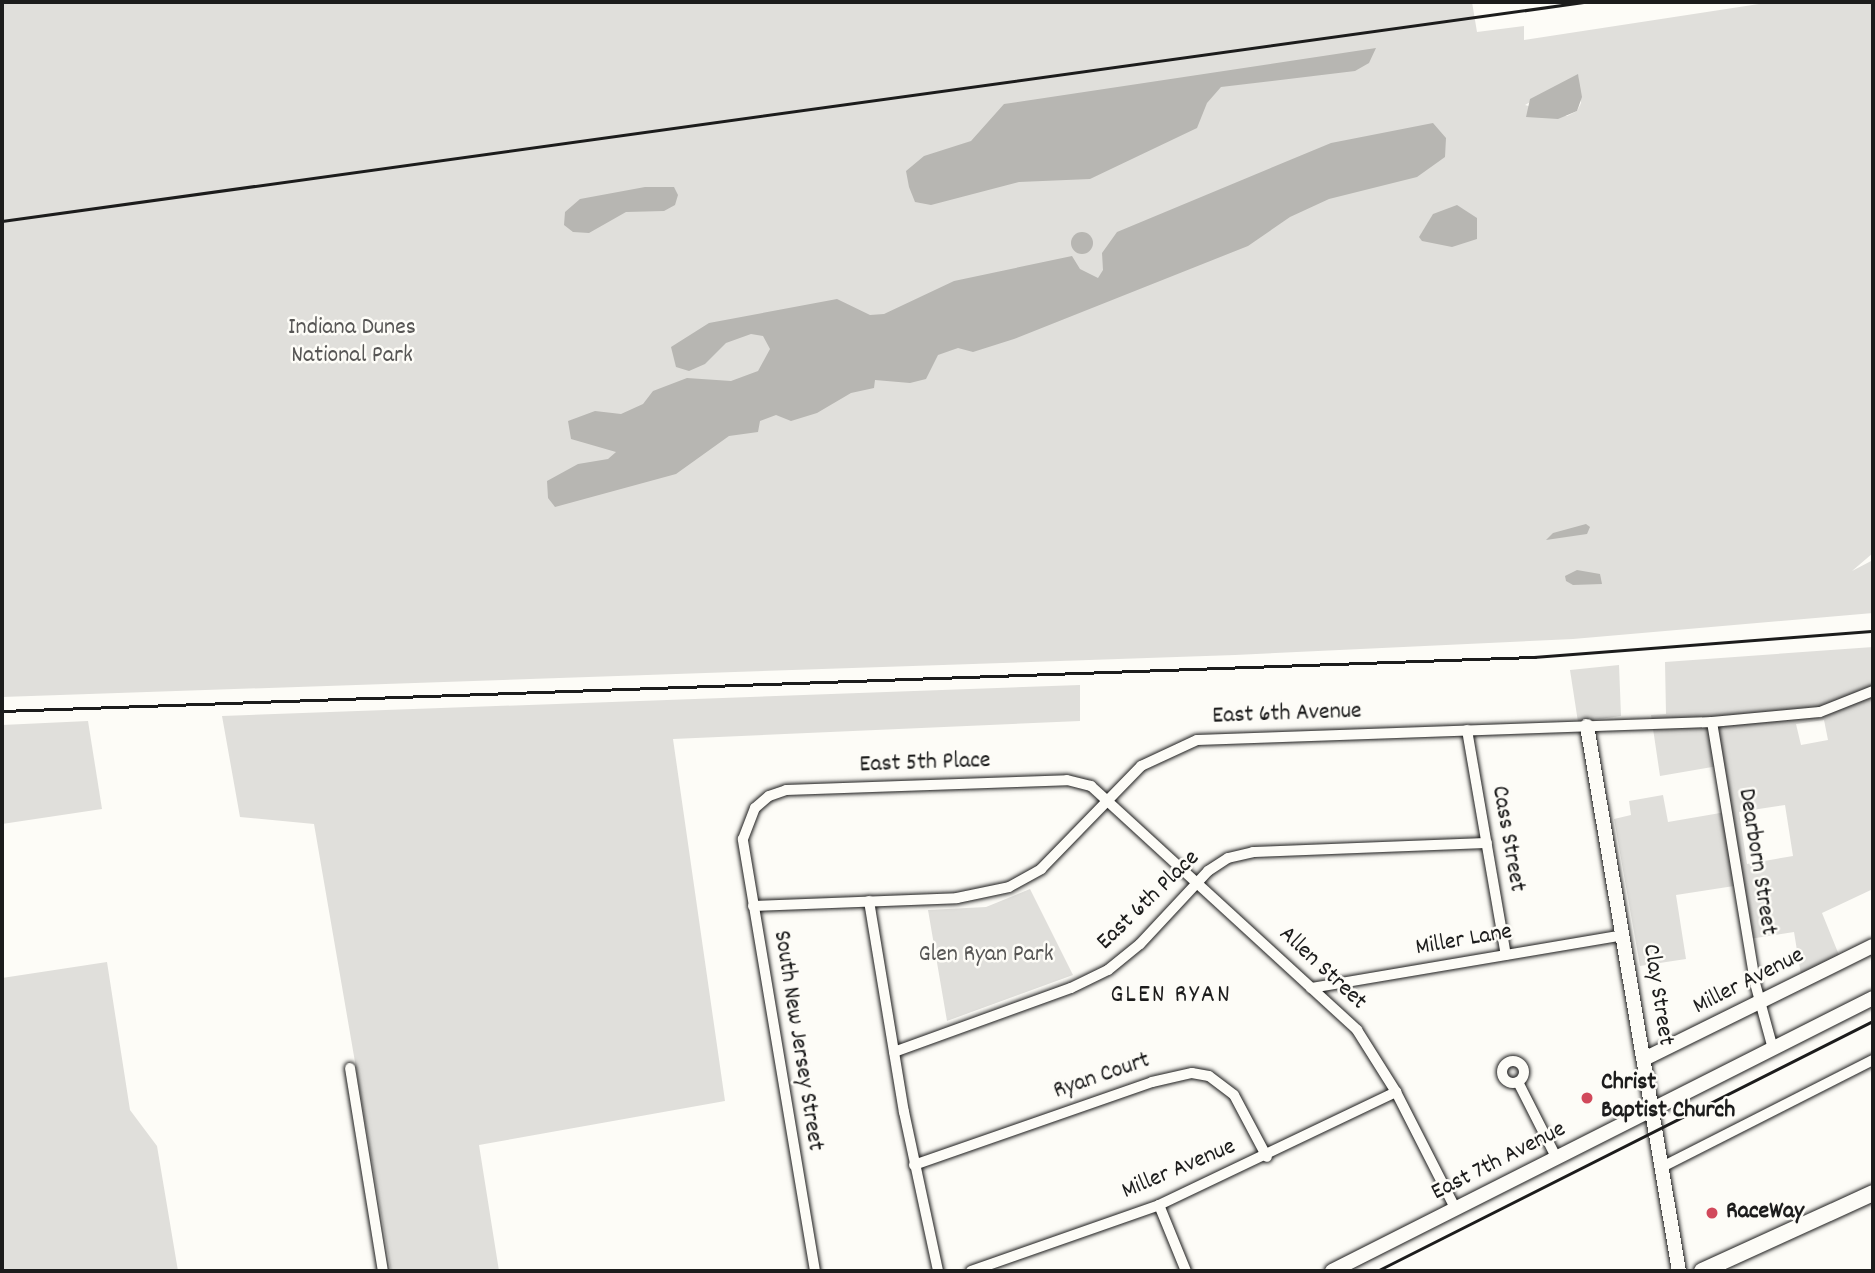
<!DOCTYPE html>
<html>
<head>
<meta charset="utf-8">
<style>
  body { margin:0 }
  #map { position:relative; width:1875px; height:1273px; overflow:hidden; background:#fdfcf7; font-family:Dekko,sans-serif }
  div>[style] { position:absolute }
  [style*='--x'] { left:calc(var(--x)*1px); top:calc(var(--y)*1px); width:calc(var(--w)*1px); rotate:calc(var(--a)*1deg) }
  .green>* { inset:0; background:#e0dfdb }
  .water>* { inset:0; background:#b7b6b2 }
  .round { border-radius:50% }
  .roads { filter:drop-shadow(0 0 2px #1c1c1c) drop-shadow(0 0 2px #1c1c1c) }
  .street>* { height:10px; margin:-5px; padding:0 5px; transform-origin:5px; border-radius:5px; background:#fdfcf7 }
  .street>.ring { margin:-5px; padding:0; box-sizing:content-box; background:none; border:10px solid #fdfcf7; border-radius:50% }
  .secondary>* { height:14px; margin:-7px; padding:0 7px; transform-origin:7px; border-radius:7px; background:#fdfcf7 }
  .primary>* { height:16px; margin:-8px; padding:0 8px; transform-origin:8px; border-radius:8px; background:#fdfcf7 }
  .rail>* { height:2.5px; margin:-1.25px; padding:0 1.25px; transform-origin:1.25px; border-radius:1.25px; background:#1c1c1c }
  .dots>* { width:19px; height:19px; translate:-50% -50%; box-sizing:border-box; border:4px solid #fdfcf7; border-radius:50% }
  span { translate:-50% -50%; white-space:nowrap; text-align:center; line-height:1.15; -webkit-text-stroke:5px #fdfcf7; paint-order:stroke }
  .park-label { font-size:24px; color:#575655 }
  .street-label { font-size:24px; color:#1c1c1c }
  .poi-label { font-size:24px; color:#1c1c1c; font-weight:700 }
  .left { translate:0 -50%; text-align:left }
  .neighbourhood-label { font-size:26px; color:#1c1c1c; letter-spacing:2px }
  .frame { position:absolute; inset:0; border:4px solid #1c1c1c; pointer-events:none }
</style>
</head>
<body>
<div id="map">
  <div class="green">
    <i style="clip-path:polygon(evenodd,2px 2px,1472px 2px,1477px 32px,1524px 26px,1524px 40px,1772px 2px,1873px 2px,1873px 553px,1852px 571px,1873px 560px,1873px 613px,1573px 639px,1235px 655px,2px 697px,2px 2px,1578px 75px,1581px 103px,1577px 111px,1567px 116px,1525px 105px,1578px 75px)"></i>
    <i style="clip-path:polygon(evenodd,1873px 647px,1873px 889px,1822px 913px,1839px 955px,1801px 975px,1794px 932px,1743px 940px,1734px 886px,1676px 895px,1686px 959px,1640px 966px,1614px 819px,1631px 815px,1629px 801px,1663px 795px,1668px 822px,1726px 812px,1718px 766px,1660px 776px,1651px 715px,1666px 714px,1665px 662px,1873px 647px,1824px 720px,1828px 740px,1801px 745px,1796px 724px,1824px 720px,1873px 647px,1785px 805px,1793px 856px,1747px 864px,1739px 812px,1785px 805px)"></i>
    <i style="clip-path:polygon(1619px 665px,1621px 716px,1578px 722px,1570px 670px)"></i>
    <i style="clip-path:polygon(1080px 685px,1080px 721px,673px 739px,725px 1101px,479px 1145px,499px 1271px,391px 1271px,314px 824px,240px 817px,222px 716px)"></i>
    <i style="clip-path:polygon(88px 721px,102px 809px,2px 824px,2px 725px)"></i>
    <i style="clip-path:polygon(1030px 889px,1073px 975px,947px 1021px,928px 910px,986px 907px)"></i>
    <i style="clip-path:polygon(107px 962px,130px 1110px,157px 1146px,178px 1271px,2px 1271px,2px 978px)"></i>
  </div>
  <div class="water">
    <i style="clip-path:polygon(1376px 48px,1369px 63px,1355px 71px,1221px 87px,1207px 103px,1197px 128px,1090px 179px,1019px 182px,931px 205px,915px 202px,909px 187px,906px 171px,924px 156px,971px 141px,1004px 104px)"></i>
    <i style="clip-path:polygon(1578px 74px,1582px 97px,1577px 111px,1558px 119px,1526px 117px,1530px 99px)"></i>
    <i style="clip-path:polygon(1433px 123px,1446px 138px,1445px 157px,1417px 177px,1329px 199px,1290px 217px,1248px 246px,1014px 339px,973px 352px,958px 348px,938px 355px,926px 379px,910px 383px,875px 380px,874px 388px,851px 393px,817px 413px,791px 421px,776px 415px,760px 421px,758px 432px,729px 436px,676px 474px,555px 507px,548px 498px,547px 481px,578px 464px,608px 459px,616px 452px,571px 439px,568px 421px,595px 411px,621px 414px,643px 404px,653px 391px,687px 378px,731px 381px,758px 371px,770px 349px,763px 336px,751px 334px,726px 343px,705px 364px,689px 371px,676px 367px,671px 347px,709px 323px,837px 299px,870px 315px,884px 314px,954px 281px,1072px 256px,1080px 269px,1098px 278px,1103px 270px,1102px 253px,1117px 232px,1331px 143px)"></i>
    <i style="clip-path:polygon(645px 187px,674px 187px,678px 195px,675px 205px,664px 211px,626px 212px,589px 233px,573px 232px,564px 225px,565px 212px,580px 199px)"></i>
    <i style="clip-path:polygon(1457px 205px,1477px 218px,1477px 239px,1452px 247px,1422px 241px,1419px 237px,1433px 214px)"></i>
    <i class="round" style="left:1071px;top:232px;width:22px;height:22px"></i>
    <i style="clip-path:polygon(1586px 524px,1590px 527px,1587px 534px,1546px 540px,1553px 533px)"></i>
    <i style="clip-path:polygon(1577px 570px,1600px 574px,1602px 584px,1573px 585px,1566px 581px,1565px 576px)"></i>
  </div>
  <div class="roads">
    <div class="street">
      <i style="--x:1712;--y:722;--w:265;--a:80.6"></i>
      <i style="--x:1755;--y:983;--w:68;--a:74.7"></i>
      <i style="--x:1467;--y:730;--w:228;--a:80.2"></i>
      <i style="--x:869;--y:901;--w:214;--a:80.6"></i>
      <i style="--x:904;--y:1112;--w:163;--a:77.9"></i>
      <i style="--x:753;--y:906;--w:204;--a:-2.2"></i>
      <i style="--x:957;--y:898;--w:53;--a:-11.9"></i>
      <i style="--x:1009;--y:887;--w:37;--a:-29"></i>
      <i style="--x:1041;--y:869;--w:144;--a:-45.8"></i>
      <i style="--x:1141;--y:766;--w:62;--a:-24.9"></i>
      <i style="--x:1197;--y:740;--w:515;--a:-2"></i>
      <i style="--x:1712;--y:722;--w:108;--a:-5.3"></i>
      <i style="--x:1820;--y:712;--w:57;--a:-21.6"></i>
      <i style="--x:1311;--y:988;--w:317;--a:-9.6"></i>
      <i style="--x:894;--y:1052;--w:188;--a:-19.9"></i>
      <i style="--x:1071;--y:988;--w:41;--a:-25.9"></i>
      <i style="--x:1108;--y:970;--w:41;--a:-39.1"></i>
      <i style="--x:1140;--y:944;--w:100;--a:-47"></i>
      <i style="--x:1208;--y:871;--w:24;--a:-33"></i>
      <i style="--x:1228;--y:858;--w:26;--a:-13"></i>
      <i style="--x:1253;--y:852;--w:234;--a:-2.2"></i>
      <i class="ring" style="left:1502px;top:1061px;width:12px;height:12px"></i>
      <i style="--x:350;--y:1068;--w:206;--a:80.8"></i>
      <i style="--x:1518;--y:1082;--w:86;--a:63.1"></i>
      <i style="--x:914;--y:1165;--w:252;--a:-19.2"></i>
      <i style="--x:1152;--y:1082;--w:41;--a:-12.7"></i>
      <i style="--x:1192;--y:1073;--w:17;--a:10"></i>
      <i style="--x:1209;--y:1076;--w:31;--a:37"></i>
      <i style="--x:1234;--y:1095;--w:70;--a:62"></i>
      <i style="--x:1662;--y:1167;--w:237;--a:-26.9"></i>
      <i style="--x:1159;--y:1205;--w:71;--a:67.8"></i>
      <i style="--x:815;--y:1271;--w:438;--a:-99.5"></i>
      <i style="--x:743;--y:839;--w:33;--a:-69"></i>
      <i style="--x:755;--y:808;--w:18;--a:-41"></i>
      <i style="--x:769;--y:796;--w:18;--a:-19"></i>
      <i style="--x:786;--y:790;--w:281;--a:-2"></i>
      <i style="--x:1067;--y:780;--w:25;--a:14"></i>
      <i style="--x:1091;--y:786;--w:361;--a:42.5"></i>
      <i style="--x:1357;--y:1030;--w:73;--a:57.8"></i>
      <i style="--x:1396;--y:1092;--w:132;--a:63"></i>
      <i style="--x:971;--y:1271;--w:199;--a:-19.3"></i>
      <i style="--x:1159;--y:1205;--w:263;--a:-25.5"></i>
    </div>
    <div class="secondary">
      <i style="--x:1587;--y:726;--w:553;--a:80.42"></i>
      <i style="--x:1644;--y:1059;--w:255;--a:-26.3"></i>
      <i style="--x:1332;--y:1271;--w:606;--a:-26.78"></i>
    </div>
    <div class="primary">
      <i style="--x:1702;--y:1271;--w:188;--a:-24.5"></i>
    </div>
  </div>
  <div class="rail">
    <i style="--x:2;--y:221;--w:1598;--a:-7.88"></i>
    <i style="--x:2;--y:711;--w:1534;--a:-2.02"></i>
    <i style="--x:1535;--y:657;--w:339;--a:-4.4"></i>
    <i style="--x:1377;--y:1271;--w:555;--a:-26.75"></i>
  </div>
  <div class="dots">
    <i style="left:1587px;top:1098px;background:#d1495b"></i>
    <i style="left:1712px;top:1213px;background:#d1495b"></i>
  </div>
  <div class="park-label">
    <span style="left:352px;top:343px">Indiana Dunes<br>National Park</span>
    <span style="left:986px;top:956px">Glen Ryan Park</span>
  </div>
  <div class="street-label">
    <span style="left:1287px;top:715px;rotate:-2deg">East 6th Avenue</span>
    <span style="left:925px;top:764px;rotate:-2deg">East 5th Place</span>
    <span style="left:1507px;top:839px;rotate:80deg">Cass Street</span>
    <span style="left:1756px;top:862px;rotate:81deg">Dearborn Street</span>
    <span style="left:1149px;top:901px;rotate:-44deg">East 6th Place</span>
    <span style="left:1464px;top:941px;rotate:-10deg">Miller Lane</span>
    <span style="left:1322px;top:969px;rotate:43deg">Allen Street</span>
    <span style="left:1749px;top:982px;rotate:-27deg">Miller Avenue</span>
    <span style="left:1657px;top:995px;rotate:81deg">Clay Street</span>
    <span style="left:797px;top:1041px;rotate:81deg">South New Jersey Street</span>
    <span style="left:1102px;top:1077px;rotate:-19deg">Ryan Court</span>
    <span style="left:1499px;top:1162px;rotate:-27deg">East 7th Avenue</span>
    <span style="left:1179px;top:1170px;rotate:-23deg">Miller Avenue</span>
  </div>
  <div class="poi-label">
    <span class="left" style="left:1601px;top:1098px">Christ<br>Baptist Church</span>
    <span class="left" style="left:1726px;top:1213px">RaceWay</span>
  </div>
  <div class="neighbourhood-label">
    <span style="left:1171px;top:996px">GLEN RYAN</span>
  </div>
  <div class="frame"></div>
</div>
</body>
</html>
